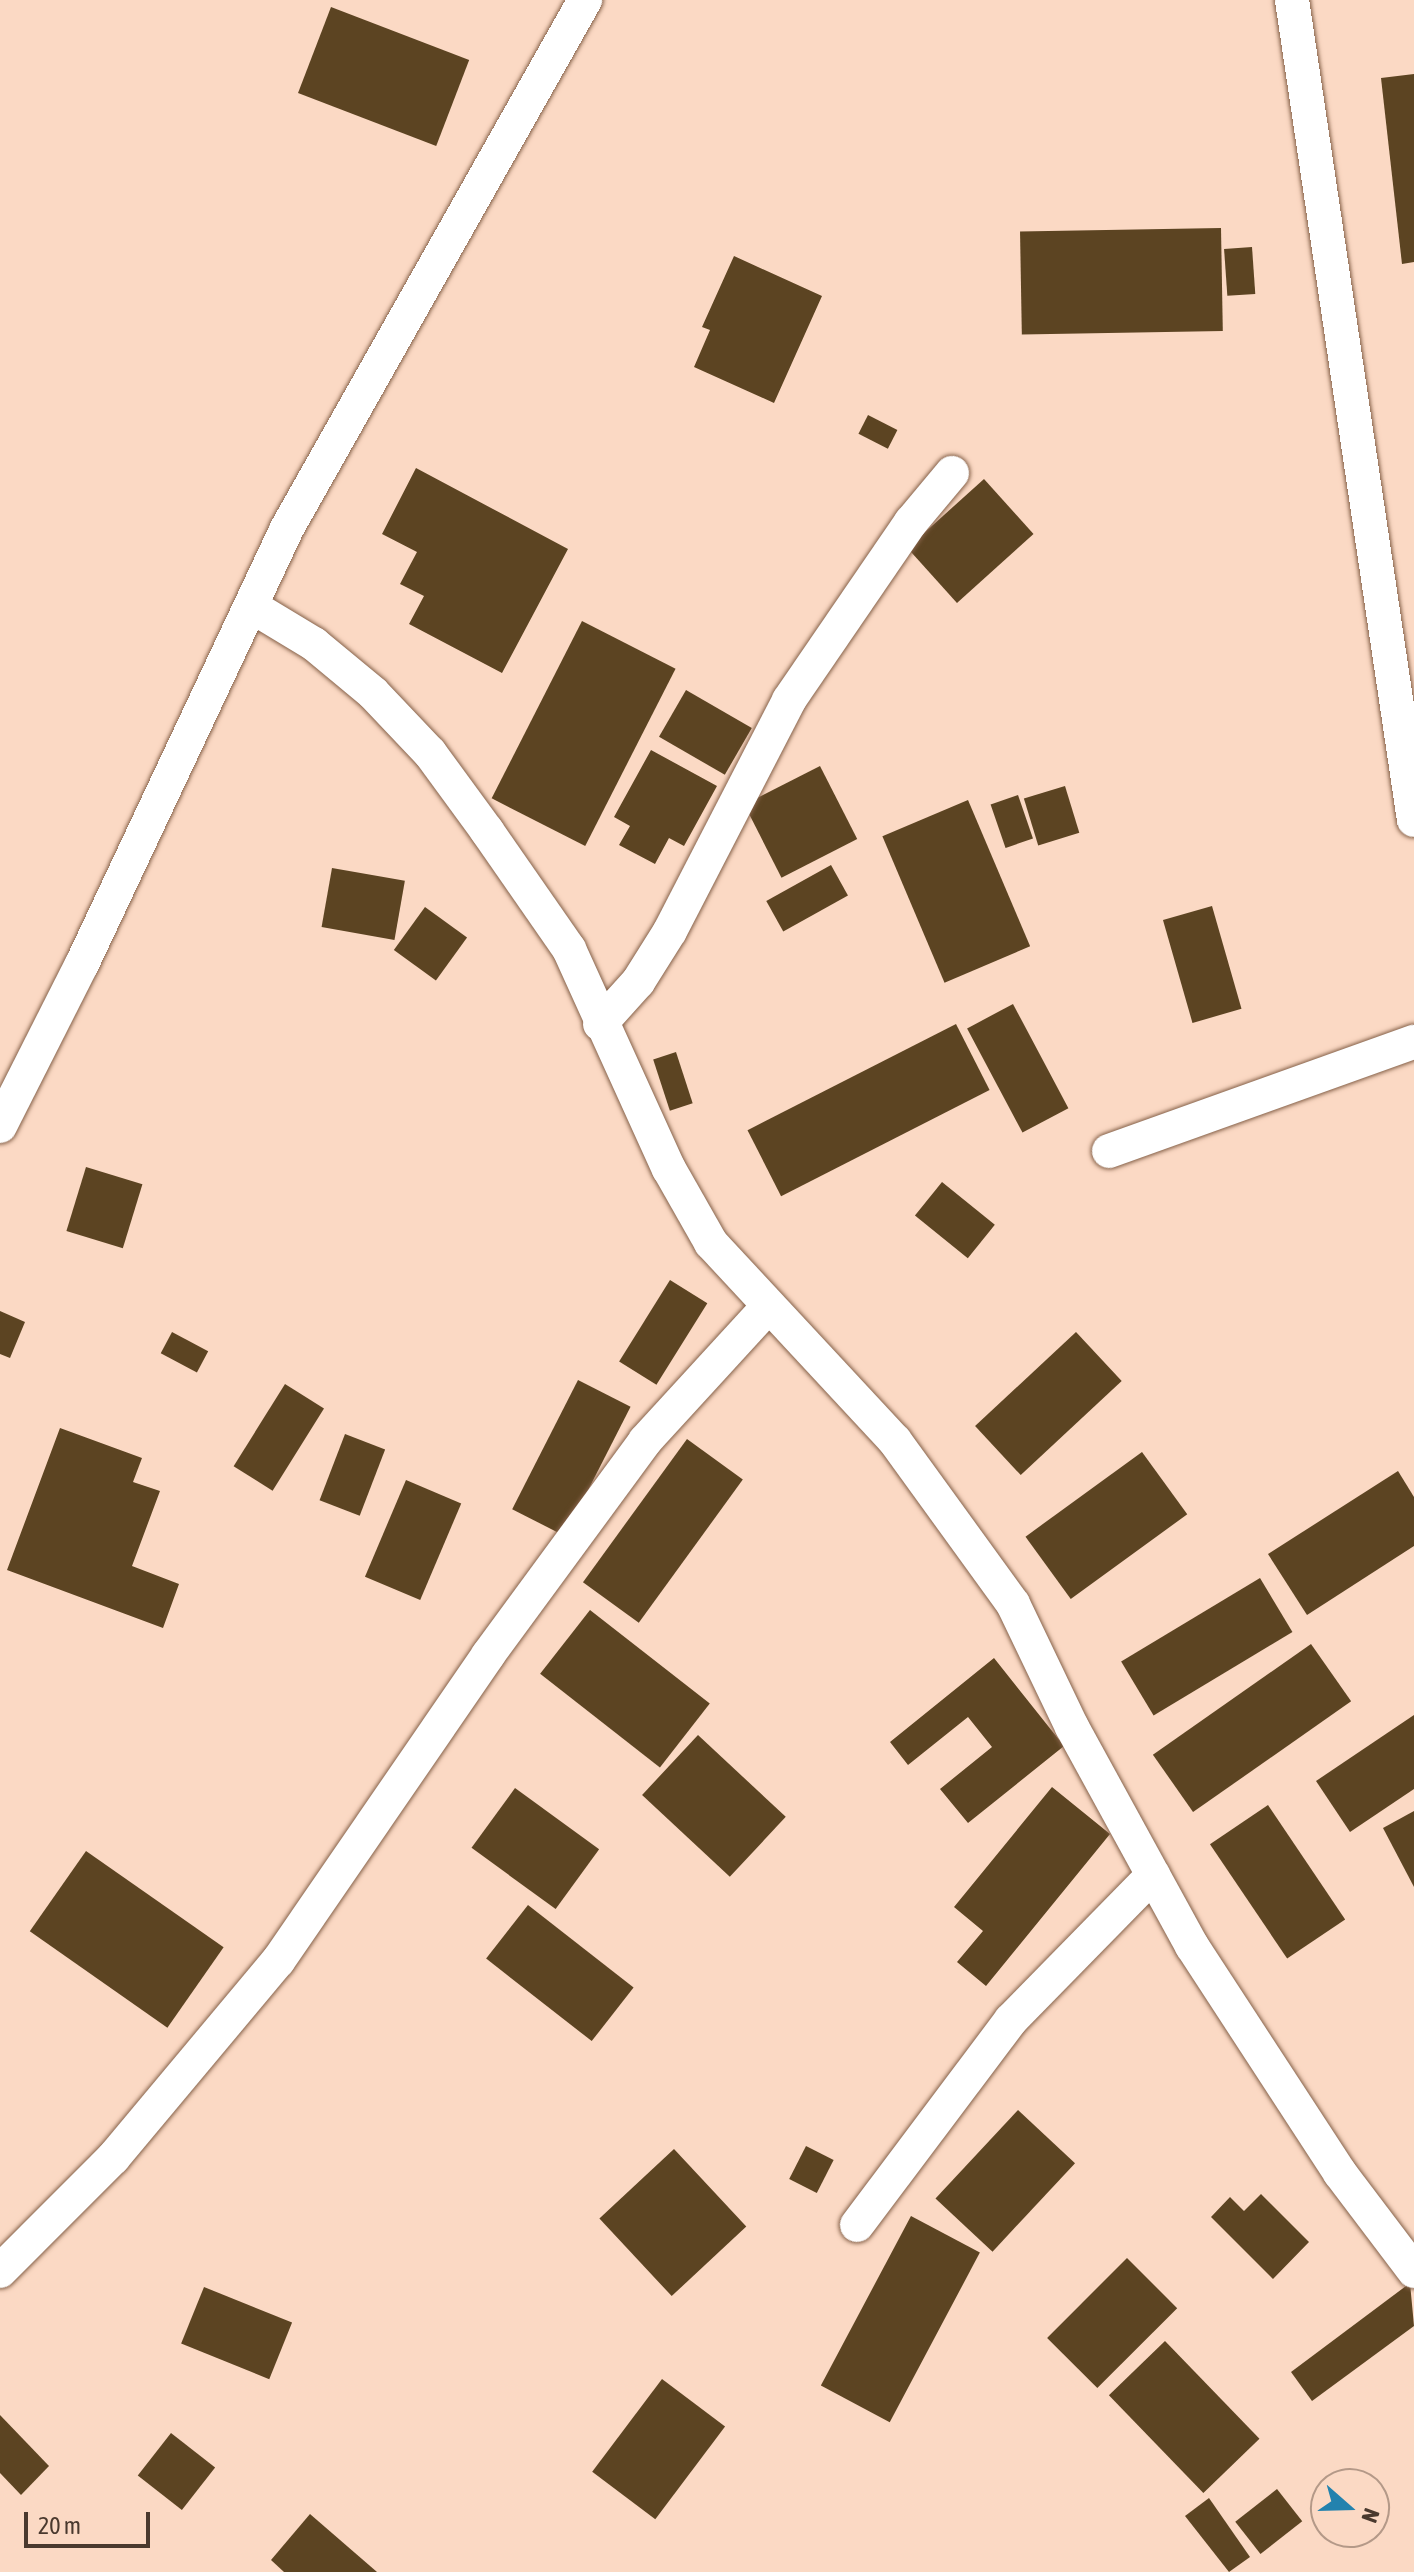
<!DOCTYPE html>
<html>
<head>
<meta charset="utf-8">
<style>
  body { margin:0 }
  #map { position:relative; width:1414px; height:2572px; overflow:hidden; background:#fbd9c4; font-family:"Asap Condensed",sans-serif }
  div>[style] { position:absolute }
  [style*='--x'] { left:calc(var(--x)*1px); top:calc(var(--y)*1px); width:calc(var(--w)*1px); rotate:calc(var(--a)*1deg) }
  .building>* { inset:0; background:#5c4422; transform-origin:0 0 }
  .roads { filter:drop-shadow(0 0 2px #856149) drop-shadow(0 0 2px #856149) }
  .street>* { height:34px; margin:-17px; padding:0 17px; transform-origin:17px; border-radius:17px; background:#fff }
  span { translate:-50% -50%; white-space:nowrap; text-align:center; line-height:1.15; -webkit-text-stroke:8px #fbd9c4; paint-order:stroke }
  .north { position:absolute; left:1310px; top:2468px; width:80px; height:80px; box-sizing:border-box; background:#fbd9c4; border:2px solid #b49988; border-radius:50%; rotate:110deg; font-size:22px; font-weight:700; line-height:32px; text-align:center; color:#4a392e }
  .north::after { content:''; display:block; margin:auto; width:28px; height:36px; background:#2382ae; clip-path:polygon(50% 0,100% 100%,50% 72%,0 100%) }
  .scale { position:absolute; left:24px; top:2512px; width:126px; height:36px; box-sizing:border-box; border:4px solid #4a392e; border-top:0; padding-left:10px; font-size:24px; line-height:28px; white-space:nowrap; color:#4a392e; -webkit-text-stroke:6px #fbd9c4; paint-order:stroke }
</style>
</head>
<body>
<div id="map">
  <div class="building">
    <i style="left:331px;top:7px;width:148px;height:92px;rotate:21deg"></i>
    <i style="clip-path:polygon(1414px 74px,1414px 262px,1402px 264px,1381px 78px)"></i>
    <i style="left:1221px;top:228px;width:103px;height:201px;rotate:89deg"></i>
    <i style="left:1252px;top:247px;width:47px;height:28px;rotate:86deg"></i>
    <i style="clip-path:polygon(734px 256px,822px 296px,774px 403px,694px 367px,710px 330px,702px 327px)"></i>
    <i style="left:868px;top:415px;width:33px;height:21px;rotate:27deg"></i>
    <i style="clip-path:polygon(416px 468px,568px 549px,502px 673px,409px 624px,424px 596px,400px 584px,417px 552px,382px 534px)"></i>
    <i style="left:984px;top:479px;width:74px;height:103px;rotate:48deg"></i>
    <i style="left:582px;top:621px;width:105px;height:199px;rotate:27deg"></i>
    <i style="left:686px;top:690px;width:76px;height:54px;rotate:30deg"></i>
    <i style="clip-path:polygon(651px 750px,717px 786px,684px 846px,669px 838px,655px 864px,619px 845px,630px 826px,614px 817px)"></i>
    <i style="left:820px;top:766px;width:82px;height:85px;rotate:63deg"></i>
    <i style="left:1065px;top:786px;width:49px;height:43px;rotate:73deg"></i>
    <i style="left:1018px;top:795px;width:46px;height:29px;rotate:71deg"></i>
    <i style="left:968px;top:800px;width:159px;height:93px;rotate:67deg"></i>
    <i style="left:831px;top:865px;width:35px;height:74px;rotate:61deg"></i>
    <i style="left:332px;top:868px;width:74px;height:60px;rotate:10deg"></i>
    <i style="left:1212px;top:906px;width:107px;height:51px;rotate:74deg"></i>
    <i style="left:425px;top:907px;width:52px;height:53px;rotate:36deg"></i>
    <i style="left:1013px;top:1004px;width:118px;height:52px;rotate:62deg"></i>
    <i style="left:956px;top:1024px;width:74px;height:234px;rotate:63deg"></i>
    <i style="left:676px;top:1052px;width:54px;height:24px;rotate:72deg"></i>
    <i style="left:86px;top:1167px;width:59px;height:67px;rotate:17deg"></i>
    <i style="left:942px;top:1182px;width:68px;height:43px;rotate:39deg"></i>
    <i style="left:670px;top:1280px;width:44px;height:96px;rotate:32deg"></i>
    <i style="clip-path:polygon(0 1311px,25px 1322px,10px 1358px,0 1354px)"></i>
    <i style="left:172px;top:1332px;width:41px;height:24px;rotate:28deg"></i>
    <i style="left:1076px;top:1332px;width:67px;height:138px;rotate:47deg"></i>
    <i style="left:578px;top:1380px;width:59px;height:145px;rotate:27deg"></i>
    <i style="left:285px;top:1384px;width:46px;height:97px;rotate:32deg"></i>
    <i style="clip-path:polygon(60px 1428px,142px 1458px,133px 1482px,160px 1491px,132px 1566px,179px 1584px,163px 1628px,7px 1570px)"></i>
    <i style="left:345px;top:1434px;width:43px;height:71px;rotate:21deg"></i>
    <i style="left:687px;top:1439px;width:69px;height:177px;rotate:36deg"></i>
    <i style="left:1142px;top:1452px;width:77px;height:144px;rotate:54deg"></i>
    <i style="clip-path:polygon(1398px 1471px,1414px 1497px,1414px 1546px,1307px 1615px,1268px 1554px)"></i>
    <i style="left:406px;top:1480px;width:60px;height:105px;rotate:23deg"></i>
    <i style="left:1260px;top:1578px;width:63px;height:162px;rotate:59deg"></i>
    <i style="left:590px;top:1610px;width:152px;height:81px;rotate:38deg"></i>
    <i style="left:1311px;top:1644px;width:70px;height:193px;rotate:55deg"></i>
    <i style="clip-path:polygon(994px 1658px,1064px 1746px,968px 1823px,940px 1789px,992px 1747px,968px 1717px,908px 1765px,890px 1742px)"></i>
    <i style="clip-path:polygon(1414px 1715px,1414px 1789px,1350px 1832px,1316px 1781px)"></i>
    <i style="left:698px;top:1735px;width:120px;height:82px;rotate:43deg"></i>
    <i style="clip-path:polygon(1052px 1787px,1110px 1834px,986px 1986px,957px 1962px,983px 1931px,954px 1907px)"></i>
    <i style="left:515px;top:1788px;width:104px;height:74px;rotate:36deg"></i>
    <i style="left:1268px;top:1805px;width:138px;height:70px;rotate:56deg"></i>
    <i style="clip-path:polygon(1414px 1811px,1414px 1887px,1383px 1828px)"></i>
    <i style="left:86px;top:1851px;width:168px;height:98px;rotate:35deg"></i>
    <i style="left:528px;top:1905px;width:134px;height:68px;rotate:38deg"></i>
    <i style="left:1018px;top:2110px;width:78px;height:121px;rotate:43deg"></i>
    <i style="left:806px;top:2146px;width:31px;height:37px;rotate:27deg"></i>
    <i style="left:674px;top:2149px;width:106px;height:102px;rotate:47deg"></i>
    <i style="clip-path:polygon(1261px 2194px,1309px 2242px,1273px 2279px,1211px 2217px,1230px 2197px,1244px 2211px)"></i>
    <i style="left:911px;top:2216px;width:78px;height:192px;rotate:28deg"></i>
    <i style="left:1127px;top:2258px;width:71px;height:113px;rotate:45deg"></i>
    <i style="clip-path:polygon(1410px 2283px,1414px 2326px,1312px 2401px,1291px 2372px)"></i>
    <i style="left:204px;top:2287px;width:95px;height:61px;rotate:22deg"></i>
    <i style="left:1165px;top:2341px;width:136px;height:78px;rotate:46deg"></i>
    <i style="left:662px;top:2379px;width:79px;height:116px;rotate:37deg"></i>
    <i style="clip-path:polygon(0 2415px,49px 2466px,21px 2495px,0 2473px)"></i>
    <i style="left:171px;top:2433px;width:56px;height:54px;rotate:38deg"></i>
    <i style="left:1277px;top:2489px;width:41px;height:53px;rotate:52deg"></i>
    <i style="clip-path:polygon(1209px 2498px,1250px 2557px,1229px 2572px,1185px 2516px)"></i>
    <i style="clip-path:polygon(310px 2514px,377px 2572px,284px 2572px,271px 2560px)"></i>
  </div>
  <div class="roads">
    <div class="street">
      <i style="--x:1292;--y:0;--w:829;--a:81.54"></i>
      <i style="--x:251;--y:606;--w:74;--a:31.1"></i>
      <i style="--x:314;--y:644;--w:77;--a:39.7"></i>
      <i style="--x:373;--y:693;--w:83;--a:46.5"></i>
      <i style="--x:430;--y:753;--w:97;--a:53.8"></i>
      <i style="--x:487;--y:831;--w:144;--a:55.2"></i>
      <i style="--x:569;--y:949;--w:242;--a:65.6"></i>
      <i style="--x:669;--y:1169;--w:85;--a:60.4"></i>
      <i style="--x:711;--y:1243;--w:270;--a:47.1"></i>
      <i style="--x:895;--y:1441;--w:201;--a:54.1"></i>
      <i style="--x:1013;--y:1604;--w:136;--a:64.4"></i>
      <i style="--x:1072;--y:1727;--w:250;--a:61.3"></i>
      <i style="--x:1192;--y:1946;--w:271;--a:56.9"></i>
      <i style="--x:1340;--y:2173;--w:123;--a:52.9"></i>
      <i style="--x:600;--y:1024;--w:57;--a:-47.9"></i>
      <i style="--x:638;--y:982;--w:60;--a:-57.9"></i>
      <i style="--x:670;--y:931;--w:260;--a:-62.7"></i>
      <i style="--x:789;--y:700;--w:216;--a:-55.6"></i>
      <i style="--x:911;--y:522;--w:64;--a:-50.1"></i>
      <i style="--x:0;--y:1126;--w:182;--a:-63.2"></i>
      <i style="--x:82;--y:964;--w:480;--a:-64.8"></i>
      <i style="--x:286;--y:530;--w:609;--a:-60.57"></i>
      <i style="--x:1109;--y:1151;--w:324;--a:-19.7"></i>
      <i style="--x:857;--y:2225;--w:256;--a:-53.1"></i>
      <i style="--x:1011;--y:2020;--w:203;--a:-45.6"></i>
      <i style="--x:0;--y:2271;--w:160;--a:-45"></i>
      <i style="--x:113;--y:2158;--w:257;--a:-50.1"></i>
      <i style="--x:278;--y:1961;--w:371;--a:-55.5"></i>
      <i style="--x:488;--y:1655;--w:265;--a:-53.7"></i>
      <i style="--x:645;--y:1441;--w:182;--a:-47.5"></i>
    </div>
  </div>
  <div class="north">N</div>
  <div class="scale">20 m</div>
</div>
</body>
</html>
